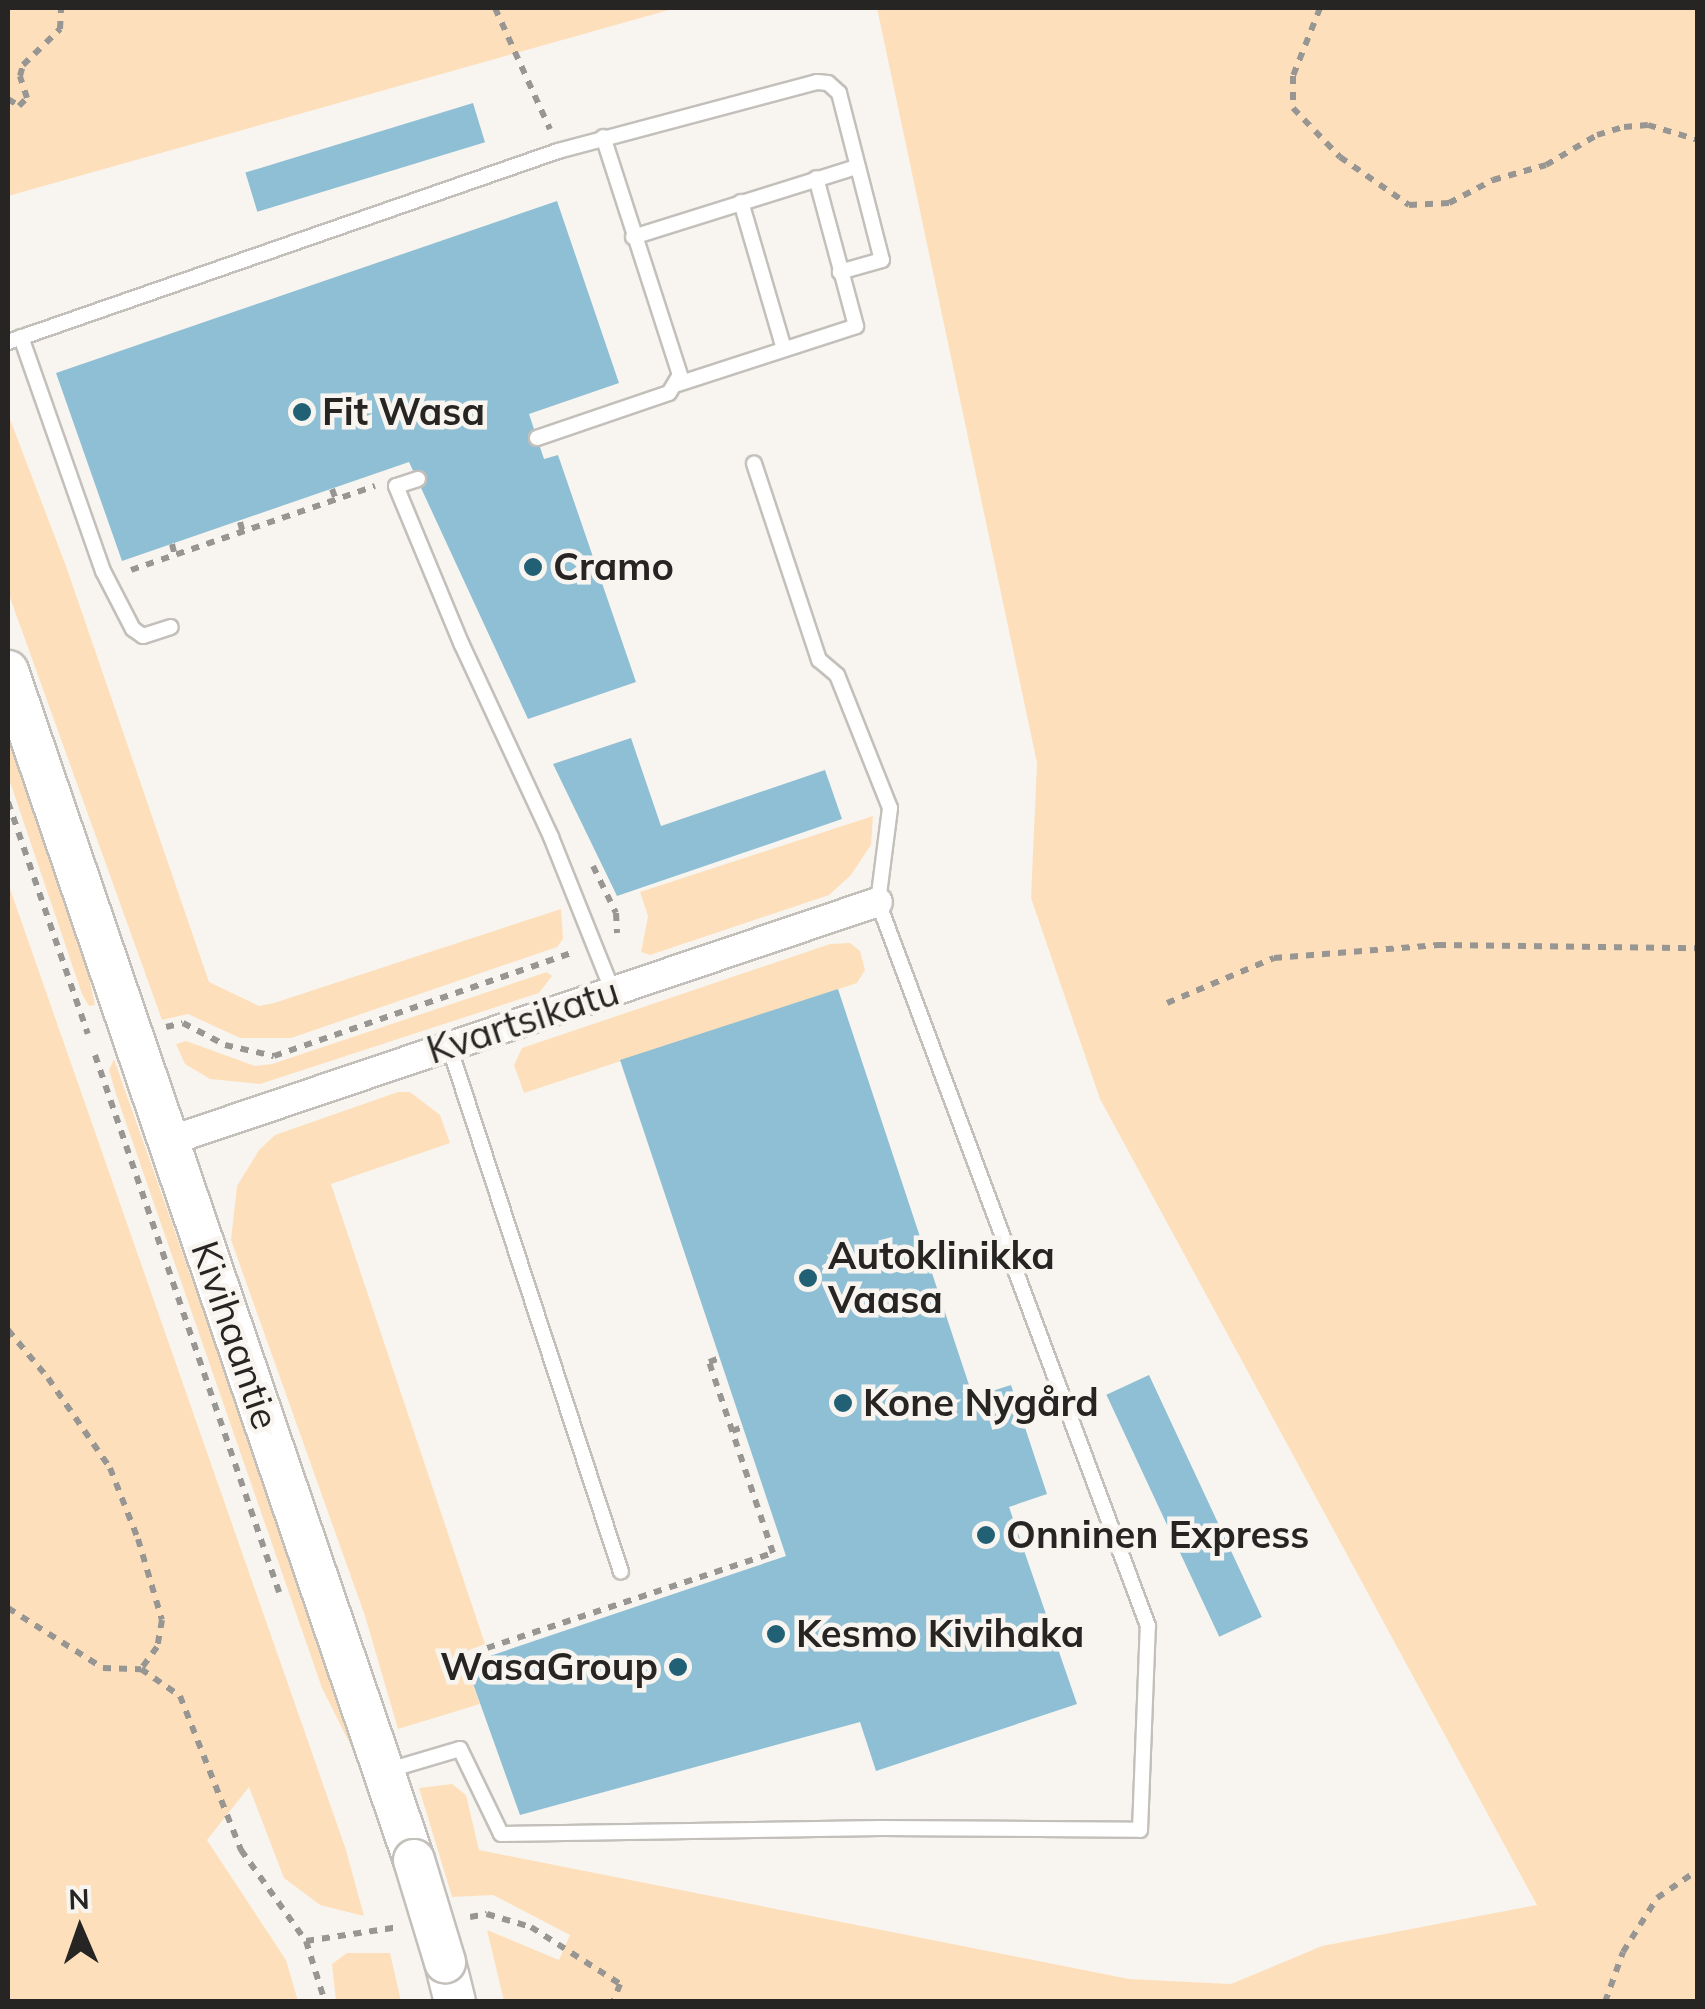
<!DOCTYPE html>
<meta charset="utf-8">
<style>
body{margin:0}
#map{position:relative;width:1705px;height:2009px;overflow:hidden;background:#f8f5f0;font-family:Mulish,sans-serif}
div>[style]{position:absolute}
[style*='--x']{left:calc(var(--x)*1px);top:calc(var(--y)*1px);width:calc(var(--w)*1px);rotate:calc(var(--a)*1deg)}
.green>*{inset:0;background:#fde0bb}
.building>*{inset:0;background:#8fbfd4;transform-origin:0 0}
.path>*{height:6px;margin-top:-3px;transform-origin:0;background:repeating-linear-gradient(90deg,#989693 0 8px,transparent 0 16px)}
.roads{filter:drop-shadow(2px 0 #c3c0bb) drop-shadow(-2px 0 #c3c0bb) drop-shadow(0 2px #c3c0bb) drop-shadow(0 -2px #c3c0bb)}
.lane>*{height:14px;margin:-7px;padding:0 7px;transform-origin:7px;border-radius:7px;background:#fff}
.street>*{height:28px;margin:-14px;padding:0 14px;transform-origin:14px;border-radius:14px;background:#fff}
.secondary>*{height:40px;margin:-20px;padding:0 20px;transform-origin:20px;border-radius:20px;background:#fff}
.bridges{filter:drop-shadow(2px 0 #c3c0bb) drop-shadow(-2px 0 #c3c0bb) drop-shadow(0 2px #c3c0bb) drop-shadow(0 -2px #c3c0bb)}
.secondary-bridge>*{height:40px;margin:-20px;padding:0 20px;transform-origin:20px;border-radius:20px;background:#fff}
.dots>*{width:28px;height:28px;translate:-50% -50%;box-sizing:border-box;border:5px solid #f8f5f0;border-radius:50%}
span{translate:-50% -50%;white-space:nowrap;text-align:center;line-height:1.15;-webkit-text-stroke:9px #f8f5f0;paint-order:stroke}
.poi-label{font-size:38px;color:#272524;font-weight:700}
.left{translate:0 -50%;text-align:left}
.right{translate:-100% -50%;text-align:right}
.street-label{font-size:38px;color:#272524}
.frame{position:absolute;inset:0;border:10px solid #272524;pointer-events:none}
.north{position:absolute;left:30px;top:1879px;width:100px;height:100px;-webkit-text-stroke:8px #f8f5f0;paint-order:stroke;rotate:358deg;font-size:28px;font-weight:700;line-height:40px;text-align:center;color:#272524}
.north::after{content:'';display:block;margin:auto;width:35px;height:45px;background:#272524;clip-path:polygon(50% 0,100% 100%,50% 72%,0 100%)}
</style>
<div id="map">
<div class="green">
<div style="clip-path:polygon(8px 8px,676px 8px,8px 196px)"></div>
<div style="clip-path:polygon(877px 8px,1697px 8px,1697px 2001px,504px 2001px,487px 1930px,559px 1960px,570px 1935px,493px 1895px,452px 1897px,419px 1788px,452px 1784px,466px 1795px,479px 1850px,1129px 1979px,1231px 1984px,1322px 1946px,1537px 1905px,1100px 1099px,1031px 898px,1037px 763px)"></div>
<div style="clip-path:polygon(8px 414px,66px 566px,209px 982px,259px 1006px,274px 1003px,561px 909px,563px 939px,557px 947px,291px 1038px,240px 1038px,188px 1014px,162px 1020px,8px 592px)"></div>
<div style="clip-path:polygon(8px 735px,89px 977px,95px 1005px,89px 1006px,82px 994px,8px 776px)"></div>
<div style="clip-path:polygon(873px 816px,871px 845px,851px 875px,829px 895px,650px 955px,641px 952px,648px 916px,640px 892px)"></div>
<div style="clip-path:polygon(8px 883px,346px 1850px,364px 1916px,320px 1905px,284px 1878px,249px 1787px,207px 1840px,286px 1960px,298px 2001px,8px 2001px)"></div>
<div style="clip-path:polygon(850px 943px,860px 951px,865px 970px,857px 983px,524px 1093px,514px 1065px,522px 1048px,830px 944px)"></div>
<div style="clip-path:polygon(547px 972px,552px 976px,539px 993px,260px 1084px,210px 1079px,185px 1064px,176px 1044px,186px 1041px,255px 1066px,272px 1064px)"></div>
<div style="clip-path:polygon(114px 1059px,335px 1685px,357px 1758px,322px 1688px,116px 1094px,109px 1070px)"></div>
<div style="clip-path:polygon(398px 1092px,410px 1092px,440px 1115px,450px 1143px,331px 1184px,485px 1644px,462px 1653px,480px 1704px,398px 1729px,365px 1616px,231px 1240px,237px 1186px,259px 1150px,275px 1135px)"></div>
<div style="clip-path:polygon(347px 1953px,390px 1953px,401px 2001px,336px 2001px,332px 1964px)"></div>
</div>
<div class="building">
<div style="left:473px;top:103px;width:41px;height:238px;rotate:73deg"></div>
<div style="clip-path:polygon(557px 201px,619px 383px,529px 414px,544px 459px,558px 455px,636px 682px,528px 719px,409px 462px,122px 561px,56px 373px)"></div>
<div style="clip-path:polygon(631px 738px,661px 826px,825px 770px,842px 819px,617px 896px,553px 764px)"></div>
<div style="clip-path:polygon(838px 989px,973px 1397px,1011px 1385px,1047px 1494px,1009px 1507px,1077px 1704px,876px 1771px,860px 1722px,520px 1815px,466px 1664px,786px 1556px,620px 1060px)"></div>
<div style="left:1149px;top:1375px;width:267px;height:47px;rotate:65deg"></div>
</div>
<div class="path">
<div style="--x:495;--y:8;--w:133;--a:65.6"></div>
<div style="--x:1320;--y:8;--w:73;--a:111.7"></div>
<div style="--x:1293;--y:76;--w:32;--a:90"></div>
<div style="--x:1293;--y:108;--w:68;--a:46.2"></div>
<div style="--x:1340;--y:157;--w:84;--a:34.8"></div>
<div style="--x:1409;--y:205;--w:40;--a:-2.9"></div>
<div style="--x:1449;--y:203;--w:50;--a:-27.6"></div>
<div style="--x:1493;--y:180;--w:55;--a:-15.8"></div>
<div style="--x:1546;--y:165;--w:59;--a:-30.5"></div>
<div style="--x:1597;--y:135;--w:28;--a:-17"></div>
<div style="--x:1624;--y:127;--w:24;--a:-5"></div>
<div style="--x:1648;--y:125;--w:52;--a:16.7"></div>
<div style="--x:8;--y:99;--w:13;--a:32"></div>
<div style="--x:19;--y:106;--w:11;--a:-45"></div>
<div style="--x:27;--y:98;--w:23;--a:-108"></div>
<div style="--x:20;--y:76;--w:11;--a:-75"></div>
<div style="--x:23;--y:65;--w:52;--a:-44.2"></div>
<div style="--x:60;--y:29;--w:21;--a:-87"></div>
<div style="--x:332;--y:489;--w:12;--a:70"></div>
<div style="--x:240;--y:522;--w:11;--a:75"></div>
<div style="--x:172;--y:544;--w:12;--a:76"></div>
<div style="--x:131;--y:570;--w:258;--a:-19"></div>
<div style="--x:8;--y:802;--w:245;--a:71"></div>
<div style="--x:593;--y:866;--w:52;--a:63.9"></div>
<div style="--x:616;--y:913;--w:20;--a:87"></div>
<div style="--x:1167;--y:1003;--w:116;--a:-22.8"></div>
<div style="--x:1274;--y:958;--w:165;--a:-4.5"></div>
<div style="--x:1438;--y:945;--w:260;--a:0.7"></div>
<div style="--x:166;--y:1027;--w:17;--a:-13"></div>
<div style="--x:183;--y:1023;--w:47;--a:27.6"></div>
<div style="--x:225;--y:1045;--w:50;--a:12.7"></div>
<div style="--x:274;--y:1056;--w:318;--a:-19.1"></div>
<div style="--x:95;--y:1055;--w:568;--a:71.09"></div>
<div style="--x:8;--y:1330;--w:62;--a:50.2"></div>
<div style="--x:48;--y:1378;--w:109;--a:55.4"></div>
<div style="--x:110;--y:1468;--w:76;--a:68.5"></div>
<div style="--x:138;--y:1539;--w:84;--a:73.5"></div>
<div style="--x:162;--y:1620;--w:27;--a:100"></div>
<div style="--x:157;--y:1647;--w:27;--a:126"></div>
<div style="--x:732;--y:1431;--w:12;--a:-20"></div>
<div style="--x:8;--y:1608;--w:112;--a:32.3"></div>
<div style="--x:103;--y:1668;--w:38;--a:2"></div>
<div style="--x:141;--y:1669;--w:47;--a:34.7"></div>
<div style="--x:180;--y:1696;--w:166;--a:68.4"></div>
<div style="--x:241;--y:1850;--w:112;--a:54.5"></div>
<div style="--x:306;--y:1941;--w:64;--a:72.7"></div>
<div style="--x:487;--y:1648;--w:301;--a:-18.4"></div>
<div style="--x:773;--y:1553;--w:201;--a:-108.5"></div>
<div style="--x:709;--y:1362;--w:12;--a:-20"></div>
<div style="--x:470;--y:1917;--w:17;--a:-10"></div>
<div style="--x:487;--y:1914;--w:46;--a:16.5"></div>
<div style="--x:531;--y:1927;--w:106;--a:32.6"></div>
<div style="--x:620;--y:1984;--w:19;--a:111"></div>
<div style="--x:306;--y:1941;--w:94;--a:-8.6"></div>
<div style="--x:1605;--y:2002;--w:53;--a:-70.2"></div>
<div style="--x:1623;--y:1952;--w:64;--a:-57.8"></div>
<div style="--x:1657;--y:1898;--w:50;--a:-34.3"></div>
</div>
<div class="roads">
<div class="lane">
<div style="--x:741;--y:202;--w:153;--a:73.7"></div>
<div style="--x:633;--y:237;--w:235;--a:-17.4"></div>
<div style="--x:21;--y:337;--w:248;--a:70.7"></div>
<div style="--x:103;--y:571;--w:65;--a:62.7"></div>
<div style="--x:133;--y:629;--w:12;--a:35"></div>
<div style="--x:143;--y:636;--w:29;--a:-18"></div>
<div style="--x:8;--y:342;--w:582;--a:-19.15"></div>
<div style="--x:558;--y:151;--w:268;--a:-14.9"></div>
<div style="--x:817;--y:82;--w:11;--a:5"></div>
<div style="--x:828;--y:83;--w:15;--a:42"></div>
<div style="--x:839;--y:93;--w:172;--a:75.6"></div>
<div style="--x:882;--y:260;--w:44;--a:164.1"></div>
<div style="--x:678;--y:384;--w:187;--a:-18"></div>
<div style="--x:856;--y:326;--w:153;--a:-105.1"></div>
<div style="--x:537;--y:438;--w:139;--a:-18.8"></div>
<div style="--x:669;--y:393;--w:21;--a:-59"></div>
<div style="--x:680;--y:375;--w:250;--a:-107.9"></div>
<div style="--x:418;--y:479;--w:23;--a:162"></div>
<div style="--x:396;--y:486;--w:172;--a:67.5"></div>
<div style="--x:462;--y:645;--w:212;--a:65.1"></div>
<div style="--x:551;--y:837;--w:167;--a:68.2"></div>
<div style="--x:449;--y:1046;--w:553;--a:71.89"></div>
<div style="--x:389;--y:1770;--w:74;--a:-16.5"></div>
<div style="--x:460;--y:1749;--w:94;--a:64.2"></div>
<div style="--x:501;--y:1834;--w:380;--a:-0.9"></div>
<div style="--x:881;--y:1828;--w:259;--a:0.4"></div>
<div style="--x:1140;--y:1830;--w:204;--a:-87.8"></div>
<div style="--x:1148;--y:1626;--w:773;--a:-110.45"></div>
<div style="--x:878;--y:902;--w:95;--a:-82.7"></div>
<div style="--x:890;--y:808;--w:143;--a:-111.7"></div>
<div style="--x:837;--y:675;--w:23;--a:-140"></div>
<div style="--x:819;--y:660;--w:207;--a:-108.3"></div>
</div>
<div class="street">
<div style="--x:169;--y:1141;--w:748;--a:-18.63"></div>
</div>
<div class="secondary">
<div style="--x:8;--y:671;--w:1256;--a:71.15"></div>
<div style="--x:445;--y:1962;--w:41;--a:76"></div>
</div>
</div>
<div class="bridges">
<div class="secondary-bridge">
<div style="--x:414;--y:1860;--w:107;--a:73.1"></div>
</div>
</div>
<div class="dots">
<div style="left:302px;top:412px;background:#226076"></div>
<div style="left:533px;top:567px;background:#226076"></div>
<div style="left:808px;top:1278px;background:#226076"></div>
<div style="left:843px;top:1403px;background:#226076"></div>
<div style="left:986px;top:1535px;background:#226076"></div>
<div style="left:776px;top:1634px;background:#226076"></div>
<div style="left:678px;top:1667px;background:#226076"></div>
</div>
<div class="poi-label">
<span class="left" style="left:322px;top:412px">Fit Wasa</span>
<span class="left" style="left:553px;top:567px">Cramo</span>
<span class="left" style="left:828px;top:1278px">Autoklinikka<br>Vaasa</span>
<span class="left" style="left:863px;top:1403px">Kone Nygård</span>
<span class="left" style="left:1006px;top:1535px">Onninen Express</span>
<span class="left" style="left:796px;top:1634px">Kesmo Kivihaka</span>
<span class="right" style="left:658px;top:1667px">WasaGroup</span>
</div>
<div class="street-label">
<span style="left:523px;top:1021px;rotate:-18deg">Kvartsikatu</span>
<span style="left:235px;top:1335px;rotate:71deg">Kivihaantie</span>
</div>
<div class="frame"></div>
<div class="north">N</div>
</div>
